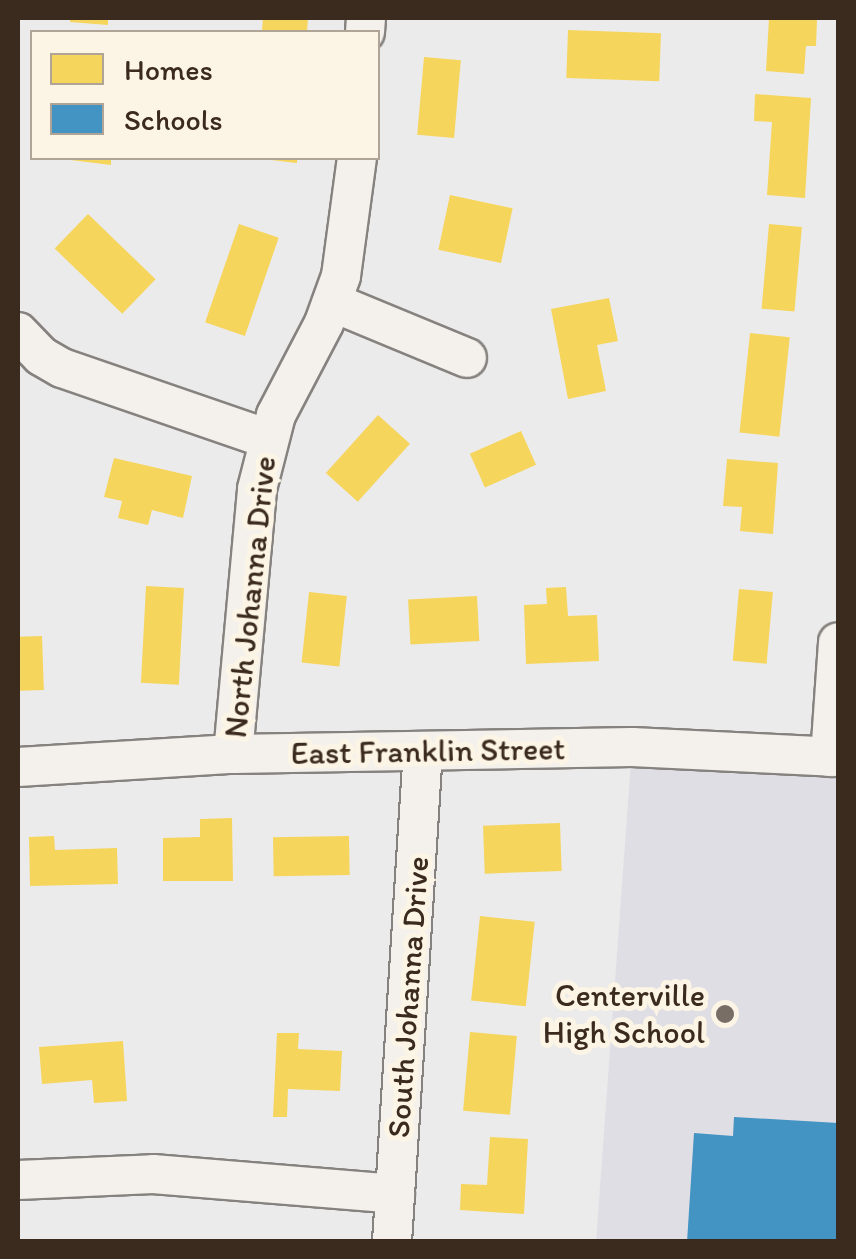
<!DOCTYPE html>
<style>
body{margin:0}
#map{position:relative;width:856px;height:1259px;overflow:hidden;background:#ecebeb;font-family:Itim,sans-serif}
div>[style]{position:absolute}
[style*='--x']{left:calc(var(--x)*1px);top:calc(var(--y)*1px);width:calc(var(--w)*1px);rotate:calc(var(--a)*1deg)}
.built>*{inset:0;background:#dfdee5}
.homes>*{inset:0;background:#f6d55c;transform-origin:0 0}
.schools>*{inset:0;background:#4393c3}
.roads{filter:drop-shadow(2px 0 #86827f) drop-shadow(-2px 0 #86827f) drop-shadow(0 2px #86827f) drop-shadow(0 -2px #86827f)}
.minor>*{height:38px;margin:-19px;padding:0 19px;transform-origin:19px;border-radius:19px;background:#f4f1ec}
.dots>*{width:28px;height:28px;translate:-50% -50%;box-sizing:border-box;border:5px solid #fcf5e5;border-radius:50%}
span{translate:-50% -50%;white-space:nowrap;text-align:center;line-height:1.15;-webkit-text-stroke:10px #fcf5e5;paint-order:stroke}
.street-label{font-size:32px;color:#3b2a1e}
.poi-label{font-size:32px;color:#3b2a1e}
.right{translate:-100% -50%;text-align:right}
.frame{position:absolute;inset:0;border:20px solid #3b2a1e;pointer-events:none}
.legend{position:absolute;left:30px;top:30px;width:350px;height:130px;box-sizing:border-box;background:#fcf5e5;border:2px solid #afa495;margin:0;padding:12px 18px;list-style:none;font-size:30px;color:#3b2a1e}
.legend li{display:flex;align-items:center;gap:20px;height:50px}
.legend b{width:50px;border:2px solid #afa495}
</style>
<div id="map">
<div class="built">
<div style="clip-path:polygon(632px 747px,838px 757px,838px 1241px,596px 1242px)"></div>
</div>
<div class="homes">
<div style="clip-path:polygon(70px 18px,108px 18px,108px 25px,70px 22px)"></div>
<div style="clip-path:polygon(263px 18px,308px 18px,307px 32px,262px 30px)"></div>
<div style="clip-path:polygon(769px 18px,817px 20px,816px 46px,806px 46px,804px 74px,766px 71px)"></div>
<div style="left:568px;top:30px;width:93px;height:48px;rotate:2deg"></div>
<div style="left:424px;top:57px;width:37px;height:78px;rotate:5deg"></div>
<div style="clip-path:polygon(755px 94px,811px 98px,805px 198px,767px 195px,772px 122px,754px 121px)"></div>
<div style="clip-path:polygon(54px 158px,111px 158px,111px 165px)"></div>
<div style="clip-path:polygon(254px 158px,297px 158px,297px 163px)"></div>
<div style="left:450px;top:195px;width:64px;height:56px;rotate:12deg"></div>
<div style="left:88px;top:214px;width:94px;height:48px;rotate:44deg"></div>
<div style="left:239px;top:224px;width:42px;height:104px;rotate:19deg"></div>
<div style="left:769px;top:224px;width:33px;height:85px;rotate:5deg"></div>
<div style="clip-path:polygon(609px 298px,618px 341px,597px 345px,606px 391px,568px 399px,551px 309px)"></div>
<div style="left:750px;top:333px;width:40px;height:100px;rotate:6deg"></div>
<div style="left:378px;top:415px;width:43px;height:78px;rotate:42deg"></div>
<div style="left:521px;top:431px;width:37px;height:56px;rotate:66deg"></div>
<div style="clip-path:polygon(114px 458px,192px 476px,183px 518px,152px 510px,148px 525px,118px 518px,122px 501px,104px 497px)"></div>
<div style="clip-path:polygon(727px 459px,778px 463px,773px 534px,740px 531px,742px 507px,723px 506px)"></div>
<div style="left:146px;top:586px;width:38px;height:97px;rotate:3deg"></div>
<div style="clip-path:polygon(566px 587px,568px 616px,597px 615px,599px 661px,526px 664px,524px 605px,547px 604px,546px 588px)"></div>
<div style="left:739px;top:589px;width:34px;height:72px;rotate:5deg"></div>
<div style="left:309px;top:592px;width:38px;height:71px;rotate:6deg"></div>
<div style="left:477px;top:596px;width:45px;height:69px;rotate:87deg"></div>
<div style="left:42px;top:636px;width:54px;height:24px;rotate:88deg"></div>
<div style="clip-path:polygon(232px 818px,233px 881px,163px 881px,163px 838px,200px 837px,200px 819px)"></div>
<div style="left:560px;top:823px;width:48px;height:77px;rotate:88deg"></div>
<div style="clip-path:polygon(54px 836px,55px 850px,117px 848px,118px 884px,30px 886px,29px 837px)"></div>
<div style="left:349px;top:836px;width:39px;height:76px;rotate:89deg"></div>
<div style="left:480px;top:916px;width:55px;height:85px;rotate:6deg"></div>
<div style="left:470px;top:1032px;width:47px;height:79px;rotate:5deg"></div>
<div style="clip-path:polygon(277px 1033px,299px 1033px,298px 1049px,342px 1051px,340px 1091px,288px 1089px,287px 1117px,273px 1117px)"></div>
<div style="clip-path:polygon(123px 1041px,127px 1101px,94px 1103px,92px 1080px,42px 1084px,39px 1047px)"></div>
<div style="clip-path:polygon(490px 1137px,528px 1139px,524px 1214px,460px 1210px,461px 1184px,487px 1185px)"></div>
</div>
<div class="schools">
<div style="clip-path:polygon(734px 1117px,838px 1123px,838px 1242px,687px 1242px,694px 1133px,733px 1136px)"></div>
</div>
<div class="roads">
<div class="minor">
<div style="--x:365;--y:32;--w:14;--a:-86"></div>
<div style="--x:332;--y:302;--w:146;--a:22.5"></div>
<div style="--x:18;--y:332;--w:33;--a:46"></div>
<div style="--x:41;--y:356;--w:24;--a:30"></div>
<div style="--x:62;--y:368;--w:218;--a:19"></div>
<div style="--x:233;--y:754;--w:266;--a:-84.8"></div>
<div style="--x:257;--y:489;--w:76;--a:-75.6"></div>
<div style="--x:276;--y:415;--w:104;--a:-62.4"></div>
<div style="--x:324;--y:323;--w:50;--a:-70.1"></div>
<div style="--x:341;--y:276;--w:119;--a:-82.3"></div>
<div style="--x:830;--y:757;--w:115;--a:-86"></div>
<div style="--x:18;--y:767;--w:215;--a:-3.5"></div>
<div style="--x:233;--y:754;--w:399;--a:-1"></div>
<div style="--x:632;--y:747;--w:206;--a:2.8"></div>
<div style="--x:18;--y:1180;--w:135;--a:-2.5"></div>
<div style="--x:153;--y:1174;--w:243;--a:4.7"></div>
<div style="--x:392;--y:1242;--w:490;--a:-86.4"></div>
</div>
</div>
<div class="dots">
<div style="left:725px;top:1014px;background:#796e66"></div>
</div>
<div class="street-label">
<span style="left:250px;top:597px;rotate:-84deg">North Johanna Drive</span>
<span style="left:428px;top:751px;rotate:-1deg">East Franklin Street</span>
<span style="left:408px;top:997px;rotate:-86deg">South Johanna Drive</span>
</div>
<div class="poi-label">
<span class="right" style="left:705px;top:1014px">Centerville<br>High School</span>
</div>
<div class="frame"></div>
<ul class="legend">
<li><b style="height:28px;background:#f6d55c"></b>Homes</li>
<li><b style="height:28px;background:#4393c3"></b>Schools</li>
</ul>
</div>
